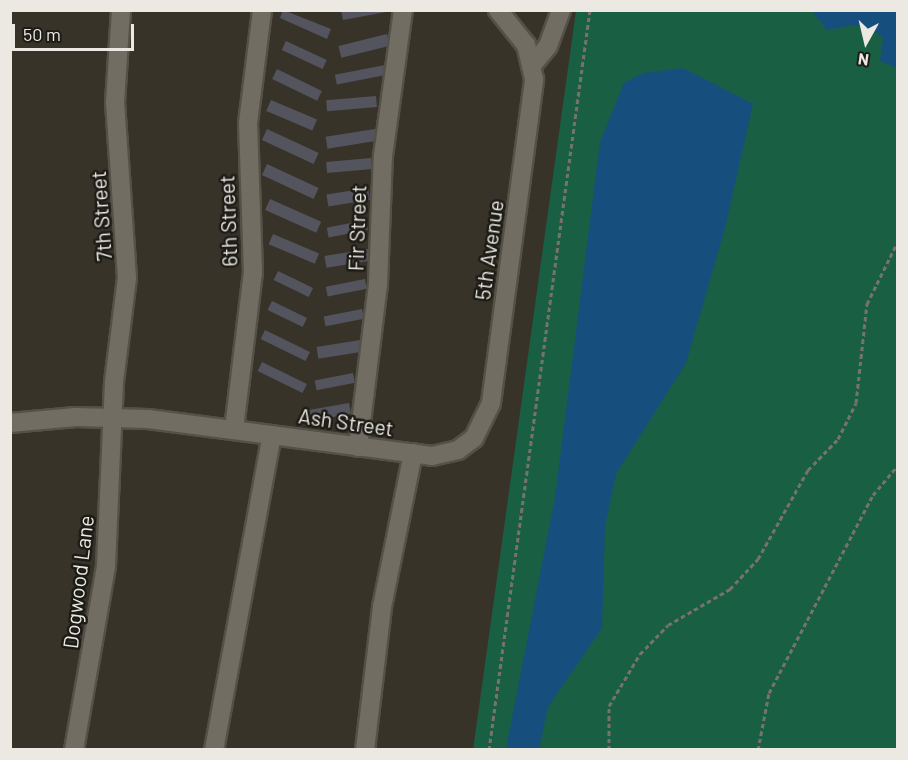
<!DOCTYPE html>
<style>
body{margin:0}
#map{position:relative;width:908px;height:760px;overflow:hidden;background:#383329;font-family:Barlow,sans-serif}
div>[style]{position:absolute}
[style*='--x']{left:calc(var(--x)*1px);top:calc(var(--y)*1px);width:calc(var(--w)*1px);rotate:calc(var(--a)*1deg)}
.green>*{inset:0;background:#195f43}
.water>*{inset:0;background:#164f7d}
.building>*{inset:0;background:#54545f;transform-origin:0 0}
.path>*{height:3px;margin-top:-1.5px;transform-origin:0;background:repeating-linear-gradient(90deg,#77736a 0 4.5px,transparent 0 7.5px)}
.roads{filter:drop-shadow(2px 0 #545147) drop-shadow(-2px 0 #545147) drop-shadow(0 2px #545147) drop-shadow(0 -2px #545147)}
.minor>*{height:18px;margin:-9px;padding:0 9px;transform-origin:9px;border-radius:9px;background:#726d62}
span{translate:-50% -50%;white-space:nowrap;text-align:center;line-height:1.15;-webkit-text-stroke:5px #1d1b16;paint-order:stroke}
.street-label{font-size:21px;color:#ece9e2}
.frame{position:absolute;inset:0;border:12px solid #ece9e2;pointer-events:none}
.north{position:absolute;left:836px;top:12px;width:60px;height:60px;-webkit-text-stroke:4px #1d1b16;paint-order:stroke;rotate:188deg;font-size:16px;font-weight:700;line-height:24px;text-align:center;color:#ece9e2}
.north::after{content:'';display:block;margin:auto;width:21px;height:27px;background:#ece9e2;clip-path:polygon(50% 0,100% 100%,50% 72%,0 100%)}
.scale{position:absolute;left:12px;top:24px;width:122px;height:27px;box-sizing:border-box;border:3px solid #ece9e2;border-top:0;padding-left:8px;font-size:18px;line-height:21px;white-space:nowrap;color:#ece9e2;-webkit-text-stroke:4px #1d1b16;paint-order:stroke}
</style>
<div id="map">
<div class="green">
<div style="clip-path:polygon(576px 11px,897px 11px,897px 749px,473px 750px)"></div>
</div>
<div class="water">
<div style="clip-path:polygon(812px 11px,897px 11px,897px 68px,880px 61px,883px 38px,877px 33px,854px 25px,827px 30px)"></div>
<div style="clip-path:polygon(683px 68px,753px 104px,725px 228px,686px 363px,616px 474px,605px 526px,602px 628px,548px 707px,539px 749px,506px 749px,555px 497px,600px 142px,624px 83px,643px 73px)"></div>
</div>
<div class="building">
<div style="clip-path:polygon(283px 10px,331px 29px,327px 39px,280px 18px)"></div>
<div style="clip-path:polygon(341px 10px,386px 10px,386px 12px,343px 20px)"></div>
<div style="left:387px;top:34px;width:12px;height:50px;rotate:76deg"></div>
<div style="left:286px;top:41px;width:45px;height:10px;rotate:25deg"></div>
<div style="left:385px;top:65px;width:10px;height:51px;rotate:79deg"></div>
<div style="left:277px;top:69px;width:50px;height:11px;rotate:26deg"></div>
<div style="left:376px;top:96px;width:11px;height:50px;rotate:85deg"></div>
<div style="left:271px;top:100px;width:50px;height:12px;rotate:23deg"></div>
<div style="left:267px;top:129px;width:57px;height:12px;rotate:25deg"></div>
<div style="left:375px;top:129px;width:12px;height:50px;rotate:81deg"></div>
<div style="left:371px;top:158px;width:11px;height:45px;rotate:85deg"></div>
<div style="left:267px;top:164px;width:57px;height:12px;rotate:25deg"></div>
<div style="left:368px;top:188px;width:12px;height:42px;rotate:81deg"></div>
<div style="left:270px;top:199px;width:56px;height:12px;rotate:24deg"></div>
<div style="left:366px;top:220px;width:10px;height:40px;rotate:79deg"></div>
<div style="left:273px;top:234px;width:50px;height:11px;rotate:23deg"></div>
<div style="left:368px;top:249px;width:12px;height:44px;rotate:81deg"></div>
<div style="left:278px;top:271px;width:39px;height:10px;rotate:26deg"></div>
<div style="left:365px;top:279px;width:10px;height:40px;rotate:79deg"></div>
<div style="left:272px;top:301px;width:39px;height:10px;rotate:26deg"></div>
<div style="left:362px;top:309px;width:10px;height:39px;rotate:79deg"></div>
<div style="left:265px;top:330px;width:50px;height:10px;rotate:26deg"></div>
<div style="left:360px;top:340px;width:12px;height:44px;rotate:81deg"></div>
<div style="left:262px;top:362px;width:50px;height:10px;rotate:26deg"></div>
<div style="left:353px;top:373px;width:10px;height:39px;rotate:79deg"></div>
<div style="left:349px;top:403px;width:11px;height:42px;rotate:80deg"></div>
</div>
<div class="path">
<div style="--x:489;--y:750;--w:747;--a:-82.23"></div>
<div style="--x:609;--y:750;--w:44;--a:-90"></div>
<div style="--x:609;--y:706;--w:61;--a:-59.2"></div>
<div style="--x:640;--y:654;--w:40;--a:-46"></div>
<div style="--x:668;--y:625;--w:72;--a:-30.1"></div>
<div style="--x:730;--y:589;--w:41;--a:-47"></div>
<div style="--x:758;--y:559;--w:102;--a:-60.7"></div>
<div style="--x:808;--y:470;--w:43;--a:-45.9"></div>
<div style="--x:838;--y:439;--w:40;--a:-63.4"></div>
<div style="--x:856;--y:403;--w:100;--a:-83.7"></div>
<div style="--x:867;--y:304;--w:70;--a:-63.8"></div>
<div style="--x:758;--y:750;--w:58;--a:-79.1"></div>
<div style="--x:769;--y:693;--w:224;--a:-62.3"></div>
<div style="--x:873;--y:495;--w:39;--a:-50"></div>
</div>
<div class="roads">
<div class="minor">
<div style="--x:533;--y:64;--w:23;--a:-50"></div>
<div style="--x:548;--y:46;--w:38;--a:-70"></div>
<div style="--x:10;--y:423;--w:66;--a:-5.2"></div>
<div style="--x:76;--y:417;--w:72;--a:1.6"></div>
<div style="--x:148;--y:419;--w:286;--a:7.4"></div>
<div style="--x:432;--y:456;--w:27;--a:-13"></div>
<div style="--x:458;--y:450;--w:20;--a:-37"></div>
<div style="--x:474;--y:438;--w:39;--a:-64"></div>
<div style="--x:491;--y:403;--w:327;--a:-82.4"></div>
<div style="--x:534;--y:79;--w:35;--a:-103"></div>
<div style="--x:526;--y:45;--w:45;--a:-128.7"></div>
<div style="--x:234;--y:429;--w:157;--a:-83.1"></div>
<div style="--x:253;--y:273;--w:150;--a:-91.9"></div>
<div style="--x:248;--y:123;--w:114;--a:-82.9"></div>
<div style="--x:358;--y:447;--w:164;--a:-83"></div>
<div style="--x:378;--y:284;--w:128;--a:-87.8"></div>
<div style="--x:383;--y:156;--w:147;--a:-82.2"></div>
<div style="--x:74;--y:750;--w:187;--a:-80.1"></div>
<div style="--x:106;--y:566;--w:184;--a:-87.5"></div>
<div style="--x:114;--y:382;--w:105;--a:-82.9"></div>
<div style="--x:127;--y:278;--w:175;--a:-93.9"></div>
<div style="--x:115;--y:103;--w:93;--a:-86.3"></div>
<div style="--x:214;--y:750;--w:320;--a:-79.6"></div>
<div style="--x:365;--y:750;--w:144;--a:-83.2"></div>
<div style="--x:382;--y:607;--w:157;--a:-78.6"></div>
</div>
</div>
<div class="street-label">
<span style="left:101px;top:216px;rotate:-94deg">7th Street</span>
<span style="left:228px;top:221px;rotate:-92deg">6th Street</span>
<span style="left:357px;top:228px;rotate:-88deg">Fir Street</span>
<span style="left:489px;top:250px;rotate:-82deg">5th Avenue</span>
<span style="left:346px;top:422px;rotate:8deg">Ash Street</span>
<span style="left:78px;top:582px;rotate:-83deg">Dogwood Lane</span>
</div>
<div class="frame"></div>
<div class="north">N</div>
<div class="scale">50 m</div>
</div>
